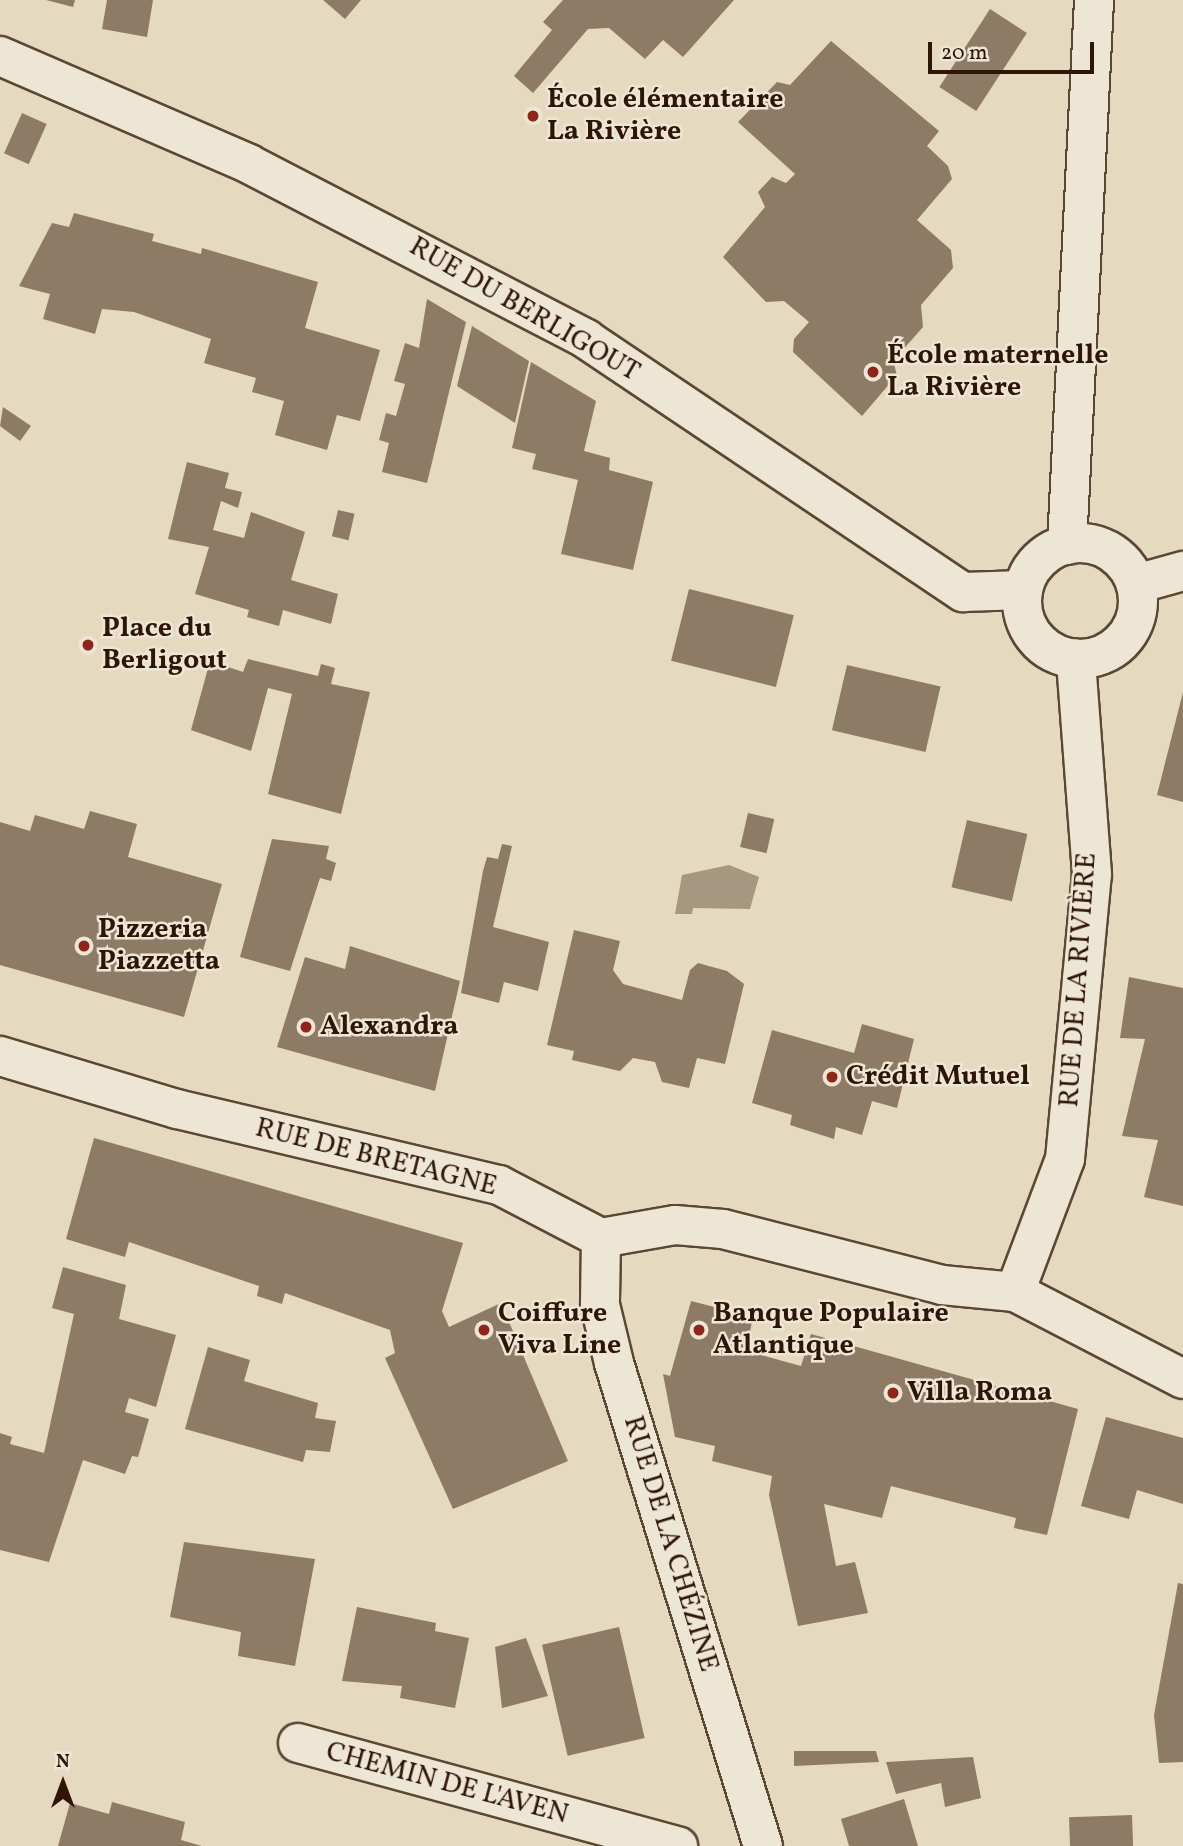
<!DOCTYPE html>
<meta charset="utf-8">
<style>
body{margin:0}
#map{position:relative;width:1183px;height:1846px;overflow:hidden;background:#e5d9bf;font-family:Vollkorn,serif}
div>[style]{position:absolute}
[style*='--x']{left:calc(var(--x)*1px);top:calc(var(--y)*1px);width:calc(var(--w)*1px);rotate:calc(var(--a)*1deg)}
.water>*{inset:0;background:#a79680}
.building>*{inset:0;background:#8d7b66;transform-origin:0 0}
.roads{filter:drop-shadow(2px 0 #5c4634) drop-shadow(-2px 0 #5c4634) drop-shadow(0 2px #5c4634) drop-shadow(0 -2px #5c4634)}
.street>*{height:38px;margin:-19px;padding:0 19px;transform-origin:19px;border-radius:19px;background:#eee6d5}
.street>.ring{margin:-19px;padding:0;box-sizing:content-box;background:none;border:38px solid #eee6d5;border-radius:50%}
.secondary>*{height:38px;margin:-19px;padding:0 19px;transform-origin:19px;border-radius:19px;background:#eee6d5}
.dots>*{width:19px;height:19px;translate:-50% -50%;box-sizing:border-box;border:4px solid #eee6d5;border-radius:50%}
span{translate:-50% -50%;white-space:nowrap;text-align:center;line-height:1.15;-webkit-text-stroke:5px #eee6d5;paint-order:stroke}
.poi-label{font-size:28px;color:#2e1505;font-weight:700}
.left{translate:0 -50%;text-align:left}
.street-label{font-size:28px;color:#2e1505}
.north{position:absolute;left:28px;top:1748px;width:70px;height:70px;-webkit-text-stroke:5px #eee6d5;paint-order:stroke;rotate:0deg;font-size:19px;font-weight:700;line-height:28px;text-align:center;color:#2e1505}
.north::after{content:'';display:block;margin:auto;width:24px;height:32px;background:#2e1505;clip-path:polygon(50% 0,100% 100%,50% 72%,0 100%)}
.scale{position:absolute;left:928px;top:42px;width:166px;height:32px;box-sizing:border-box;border:4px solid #2e1505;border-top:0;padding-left:9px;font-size:21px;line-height:24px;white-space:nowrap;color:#2e1505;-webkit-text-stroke:5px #eee6d5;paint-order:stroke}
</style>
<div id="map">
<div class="water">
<div style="clip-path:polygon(729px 865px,759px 877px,750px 909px,693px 908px,692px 914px,675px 914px,682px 875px)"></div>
</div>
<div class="building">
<div style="clip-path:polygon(46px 0,75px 0,73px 7px)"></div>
<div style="clip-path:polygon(107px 0,153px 0,147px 37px,102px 29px)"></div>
<div style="clip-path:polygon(323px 0,361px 0,345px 19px)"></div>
<div style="clip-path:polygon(563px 0,734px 0,683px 57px,663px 40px,645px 59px,609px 28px,588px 29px,533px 93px,514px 76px,552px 30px,543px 22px)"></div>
<div style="left:990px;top:9px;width:44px;height:93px;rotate:33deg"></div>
<div style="clip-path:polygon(831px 41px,939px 131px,927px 146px,948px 166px,952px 179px,917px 220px,951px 250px,953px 268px,921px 305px,923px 327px,893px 361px,897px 375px,862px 416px,793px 352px,794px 339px,809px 322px,784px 301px,766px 302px,723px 257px,765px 207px,758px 192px,772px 177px,786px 183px,795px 174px,738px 122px,777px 82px,790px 85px)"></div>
<div style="left:22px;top:113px;width:27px;height:44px;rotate:24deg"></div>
<div style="clip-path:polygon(74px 213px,154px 234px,152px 241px,201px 254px,202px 248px,318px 282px,305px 328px,380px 350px,360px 421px,337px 415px,327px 450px,275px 435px,284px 401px,252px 392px,256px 378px,204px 363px,211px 339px,134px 312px,102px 309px,95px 334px,43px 319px,50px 294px,19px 286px,52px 223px,69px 227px)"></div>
<div style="clip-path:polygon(427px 299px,466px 322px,427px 483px,382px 472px,389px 443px,379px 440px,386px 413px,396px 416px,405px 384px,394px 381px,405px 343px,419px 348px)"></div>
<div style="clip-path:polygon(472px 326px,529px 361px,515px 423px,457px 386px)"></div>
<div style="clip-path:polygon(531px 362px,596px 401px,584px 451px,610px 458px,609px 470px,653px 482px,633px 570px,561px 554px,578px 480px,532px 469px,536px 454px,512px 448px)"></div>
<div style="clip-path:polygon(3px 407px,31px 426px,20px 441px,0 426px)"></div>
<div style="clip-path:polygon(187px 462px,229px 473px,225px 488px,242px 492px,238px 508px,221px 501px,213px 530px,244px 538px,251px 512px,305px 532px,291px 580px,338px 594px,331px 624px,283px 610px,279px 626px,247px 617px,249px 610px,195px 594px,209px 547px,168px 539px)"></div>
<div style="left:338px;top:510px;width:17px;height:27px;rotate:13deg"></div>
<div style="left:689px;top:589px;width:108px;height:74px;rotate:14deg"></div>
<div style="clip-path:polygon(248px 659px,318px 676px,321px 664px,335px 668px,331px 684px,370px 692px,341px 814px,268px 794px,292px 694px,268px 688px,251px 751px,191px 730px,210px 661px,243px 672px)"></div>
<div style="left:847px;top:665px;width:96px;height:67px;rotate:13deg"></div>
<div style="clip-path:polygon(1183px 692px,1183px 802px,1157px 795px)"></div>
<div style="clip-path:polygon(90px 811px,137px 824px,128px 857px,222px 884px,184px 1017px,0 965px,0 822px,30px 831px,35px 815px,84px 829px)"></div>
<div style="left:748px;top:813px;width:27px;height:35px;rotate:13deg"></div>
<div style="left:967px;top:820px;width:62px;height:69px;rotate:13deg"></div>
<div style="clip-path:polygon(272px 839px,329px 846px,326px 859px,336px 863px,331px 881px,320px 878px,290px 971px,240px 957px)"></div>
<div style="clip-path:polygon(502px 844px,512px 846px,493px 927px,549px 942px,538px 991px,504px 982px,499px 1003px,461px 993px,483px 871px,487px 857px,498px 859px)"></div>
<div style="clip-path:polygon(574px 930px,620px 941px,613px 970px,623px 984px,682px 1000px,690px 970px,698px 963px,727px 971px,744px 984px,725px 1064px,697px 1058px,689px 1088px,662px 1082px,655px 1062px,633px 1058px,620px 1071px,572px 1060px,574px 1051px,547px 1045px)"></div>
<div style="clip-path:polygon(350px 946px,460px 981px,435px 1091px,277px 1047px,305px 957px,345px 969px)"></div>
<div style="clip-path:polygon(1129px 977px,1183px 988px,1183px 1206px,1144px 1197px,1158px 1140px,1122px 1136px,1145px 1039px,1120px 1038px)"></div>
<div style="clip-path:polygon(862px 1024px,914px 1039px,897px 1108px,872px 1101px,862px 1135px,836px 1127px,834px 1139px,790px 1125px,792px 1115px,752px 1103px,772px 1030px,854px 1053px)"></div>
<div style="clip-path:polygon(94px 1138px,463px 1243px,442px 1311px,449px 1327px,501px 1303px,568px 1461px,453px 1509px,385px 1358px,395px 1353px,390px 1330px,285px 1293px,282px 1304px,257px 1296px,259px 1286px,129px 1242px,125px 1257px,66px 1239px)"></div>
<div style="clip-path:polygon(63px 1267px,126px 1285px,119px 1319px,176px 1335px,156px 1407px,129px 1398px,125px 1412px,149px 1419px,138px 1457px,132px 1456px,125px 1474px,83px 1460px,49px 1562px,0 1550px,0 1433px,12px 1437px,10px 1444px,44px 1453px,74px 1314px,52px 1308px)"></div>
<div style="clip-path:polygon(691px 1301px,753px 1317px,746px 1351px,801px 1366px,811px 1334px,1078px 1409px,1047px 1535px,1014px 1528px,1016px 1518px,891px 1486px,882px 1518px,824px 1504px,836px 1566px,855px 1562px,868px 1613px,798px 1626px,769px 1495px,772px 1476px,712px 1461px,715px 1446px,675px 1437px,663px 1374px,670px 1376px)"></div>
<div style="clip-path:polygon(208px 1347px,250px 1360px,244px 1381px,318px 1403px,315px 1418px,336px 1421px,330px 1452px,306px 1450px,303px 1462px,185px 1429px)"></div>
<div style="clip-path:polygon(1106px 1417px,1183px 1438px,1183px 1504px,1137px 1490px,1129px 1519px,1081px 1506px)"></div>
<div style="clip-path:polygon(184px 1542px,315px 1559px,295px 1666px,238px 1656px,241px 1632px,170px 1617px)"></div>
<div style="clip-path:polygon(1178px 1583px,1183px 1584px,1183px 1762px,1159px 1763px,1154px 1715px)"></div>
<div style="clip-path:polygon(357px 1607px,436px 1623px,435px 1631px,469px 1638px,455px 1708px,400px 1698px,402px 1686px,342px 1681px)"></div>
<div style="left:619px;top:1627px;width:114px;height:79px;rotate:77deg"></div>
<div style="clip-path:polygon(526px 1638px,548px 1696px,502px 1708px,495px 1647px)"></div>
<div style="clip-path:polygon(794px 1751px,876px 1751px,879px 1762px,794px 1766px)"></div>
<div style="clip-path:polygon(973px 1757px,981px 1798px,945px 1807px,941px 1783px,896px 1794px,886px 1762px)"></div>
<div style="clip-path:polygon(904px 1799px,918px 1846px,849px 1846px,841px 1819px)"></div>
<div style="clip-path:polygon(112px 1802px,185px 1822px,181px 1840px,202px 1846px,58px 1846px,70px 1803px,109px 1814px)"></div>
<div style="left:1132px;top:1815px;width:31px;height:63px;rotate:88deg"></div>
</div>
<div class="roads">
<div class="street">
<div style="--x:0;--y:56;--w:271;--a:23.4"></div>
<div style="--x:249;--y:164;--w:380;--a:27.4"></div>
<div style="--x:586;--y:339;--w:454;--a:33.9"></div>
<div style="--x:963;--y:592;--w:60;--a:-1.9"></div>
<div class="ring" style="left:1022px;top:543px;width:78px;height:78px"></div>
<div style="--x:1067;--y:545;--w:546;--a:-87.16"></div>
<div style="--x:1136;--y:584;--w:49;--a:-15.5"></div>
<div style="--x:1015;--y:1292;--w:142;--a:-69.4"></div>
<div style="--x:1065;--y:1159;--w:181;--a:-84.6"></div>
<div style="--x:1082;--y:979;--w:105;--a:-84.6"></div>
<div style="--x:1092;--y:874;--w:216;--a:-94.3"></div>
<div style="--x:298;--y:1743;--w:394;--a:15.2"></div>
</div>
<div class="secondary">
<div style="--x:0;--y:1056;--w:185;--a:16.7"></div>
<div style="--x:177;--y:1109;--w:331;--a:13.3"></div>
<div style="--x:499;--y:1185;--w:115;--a:27.5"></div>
<div style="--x:601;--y:1238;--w:75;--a:-10"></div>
<div style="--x:675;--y:1225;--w:48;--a:4.8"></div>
<div style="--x:723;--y:1229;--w:226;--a:14.3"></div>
<div style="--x:942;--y:1285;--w:73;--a:5.5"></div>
<div style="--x:1015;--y:1292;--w:189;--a:27.4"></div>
<div style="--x:601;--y:1238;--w:67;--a:90.9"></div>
<div style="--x:600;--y:1305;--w:60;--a:76.4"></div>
<div style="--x:614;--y:1363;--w:505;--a:72.86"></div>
</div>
</div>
<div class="dots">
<div style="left:533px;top:116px;background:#8f2418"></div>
<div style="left:873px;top:372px;background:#8f2418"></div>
<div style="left:88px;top:645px;background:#8f2418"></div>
<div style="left:84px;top:946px;background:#8f2418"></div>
<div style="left:306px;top:1027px;background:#8f2418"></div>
<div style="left:832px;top:1077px;background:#8f2418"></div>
<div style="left:484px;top:1330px;background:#8f2418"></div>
<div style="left:699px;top:1330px;background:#8f2418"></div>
<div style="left:893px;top:1393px;background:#8f2418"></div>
</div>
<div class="poi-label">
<span class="left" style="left:547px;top:116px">École élémentaire<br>La Rivière</span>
<span class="left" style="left:887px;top:372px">École maternelle<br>La Rivière</span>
<span class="left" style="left:102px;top:645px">Place du<br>Berligout</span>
<span class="left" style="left:98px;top:946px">Pizzeria<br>Piazzetta</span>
<span class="left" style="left:320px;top:1027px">Alexandra</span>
<span class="left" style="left:846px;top:1077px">Crédit Mutuel</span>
<span class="left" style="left:498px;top:1330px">Coiffure<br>Viva Line</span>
<span class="left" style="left:713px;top:1330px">Banque Populaire<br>Atlantique</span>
<span class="left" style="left:907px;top:1393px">Villa Roma</span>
</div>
<div class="street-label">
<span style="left:524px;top:310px;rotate:30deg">RUE DU BERLIGOUT</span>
<span style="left:1079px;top:980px;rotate:-86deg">RUE DE LA RIVIÈRE</span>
<span style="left:376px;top:1158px;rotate:14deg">RUE DE BRETAGNE</span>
<span style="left:670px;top:1544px;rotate:73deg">RUE DE LA CHÉZINE</span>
<span style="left:447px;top:1784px;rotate:15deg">CHEMIN DE L'AVEN</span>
</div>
<div class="north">N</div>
<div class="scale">20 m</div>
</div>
